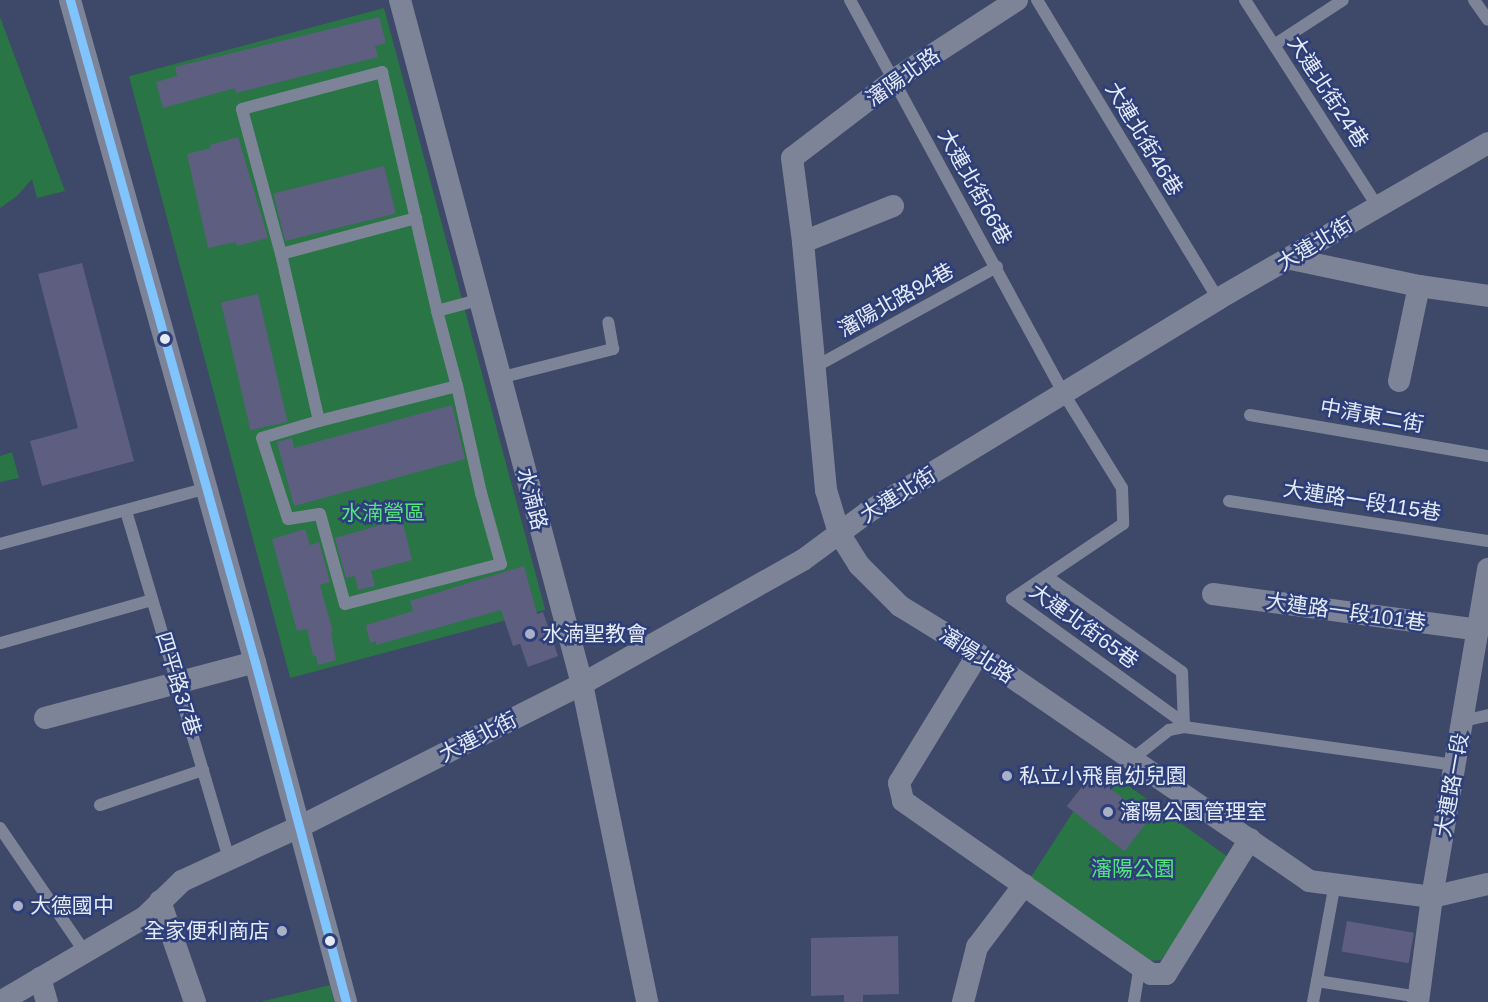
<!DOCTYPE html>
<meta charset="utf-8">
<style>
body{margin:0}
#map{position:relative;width:1488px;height:1002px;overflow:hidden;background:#3e4868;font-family:Arial,"Noto Sans TC",sans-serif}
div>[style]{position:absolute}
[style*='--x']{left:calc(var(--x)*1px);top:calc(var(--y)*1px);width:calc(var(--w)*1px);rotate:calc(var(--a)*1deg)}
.green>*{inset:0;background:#297545;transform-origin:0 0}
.building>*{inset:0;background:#5e5e81;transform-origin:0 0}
.service>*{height:12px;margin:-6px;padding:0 6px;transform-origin:6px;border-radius:6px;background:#7e8497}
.minor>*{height:22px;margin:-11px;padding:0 11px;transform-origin:11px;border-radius:11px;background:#7e8497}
.bus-1>*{height:9px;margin:-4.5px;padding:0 4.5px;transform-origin:4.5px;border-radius:4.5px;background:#80c4ff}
.dots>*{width:16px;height:16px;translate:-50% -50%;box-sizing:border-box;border:3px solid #2d3e7a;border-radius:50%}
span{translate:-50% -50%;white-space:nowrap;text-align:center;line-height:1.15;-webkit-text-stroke:5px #2d3e7a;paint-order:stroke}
.street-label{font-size:21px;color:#e4eaf8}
.park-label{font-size:21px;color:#54e47d}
.poi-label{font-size:21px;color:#e4eaf8}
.left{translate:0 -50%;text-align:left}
.right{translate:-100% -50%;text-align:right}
</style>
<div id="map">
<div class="green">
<div style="left:384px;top:8px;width:623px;height:264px;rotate:75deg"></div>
<div style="clip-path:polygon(0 17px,65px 191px,37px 198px,32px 179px,17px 196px,0 208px)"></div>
<div style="clip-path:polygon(12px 452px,19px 478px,0 482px,0 456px)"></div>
<div style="clip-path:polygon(1102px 767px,1228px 857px,1230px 866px,1161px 960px,1147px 961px,1031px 877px)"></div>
<div style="clip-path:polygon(330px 985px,334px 1002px,260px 1002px)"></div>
</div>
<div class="building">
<div style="clip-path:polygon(379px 17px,386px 43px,375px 46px,378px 57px,236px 93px,235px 88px,163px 108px,156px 82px,177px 76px,175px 67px)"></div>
<div style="clip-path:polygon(238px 137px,268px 238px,237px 246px,236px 242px,208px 248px,187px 154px,211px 148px,210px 145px)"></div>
<div style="left:384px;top:166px;width:49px;height:114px;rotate:76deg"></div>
<div style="clip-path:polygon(82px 263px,134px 461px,42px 486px,30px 441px,78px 428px,38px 274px)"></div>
<div style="left:258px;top:294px;width:131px;height:38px;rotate:77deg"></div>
<div style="clip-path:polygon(452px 405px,465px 459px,294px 506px,277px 442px,292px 438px,294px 448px)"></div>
<div style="clip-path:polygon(402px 519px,412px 560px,371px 571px,375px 586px,358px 590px,355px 576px,346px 578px,335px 538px)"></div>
<div style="clip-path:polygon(305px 529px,310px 545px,319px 542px,330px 582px,320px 585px,333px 632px,331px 633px,336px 660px,318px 665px,316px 656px,313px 656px,307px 629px,297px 631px,272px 539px)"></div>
<div style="clip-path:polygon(524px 566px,537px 614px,543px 612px,558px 656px,528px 667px,520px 644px,513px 646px,501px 610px,376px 645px,376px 641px,370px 643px,366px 625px,413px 611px,410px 601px)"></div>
<div style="left:1092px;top:774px;width:73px;height:41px;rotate:38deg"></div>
<div style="left:1347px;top:921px;width:68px;height:31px;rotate:10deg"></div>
<div style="clip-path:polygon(898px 936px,899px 994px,863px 995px,863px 1002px,844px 1002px,844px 995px,811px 996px,811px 938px)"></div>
</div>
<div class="service">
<div style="--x:850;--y:0;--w:448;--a:61.5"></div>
<div style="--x:1064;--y:394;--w:110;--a:58.3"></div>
<div style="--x:1122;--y:488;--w:36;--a:88"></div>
<div style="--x:1123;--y:524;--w:134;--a:146"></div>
<div style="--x:1012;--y:599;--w:212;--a:35.8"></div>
<div style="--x:1037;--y:0;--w:350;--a:58.8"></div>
<div style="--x:1245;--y:0;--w:245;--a:57.3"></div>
<div style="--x:1474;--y:0;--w:24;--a:55"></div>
<div style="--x:1274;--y:45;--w:82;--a:-33.1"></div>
<div style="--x:281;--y:254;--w:140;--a:-14.9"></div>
<div style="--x:437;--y:311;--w:78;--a:75.1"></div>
<div style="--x:457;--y:386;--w:142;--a:165.8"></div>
<div style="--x:319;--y:421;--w:171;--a:-102.8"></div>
<div style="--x:281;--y:254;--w:150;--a:-105.1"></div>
<div style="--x:242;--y:109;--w:145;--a:-14.8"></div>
<div style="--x:382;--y:72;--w:245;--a:77"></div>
<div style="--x:437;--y:311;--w:42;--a:-15"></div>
<div style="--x:813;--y:368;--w:210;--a:-28.8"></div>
<div style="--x:499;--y:378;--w:118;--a:-14.3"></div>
<div style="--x:613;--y:349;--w:27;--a:-100"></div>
<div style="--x:1250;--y:415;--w:242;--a:9.8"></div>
<div style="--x:319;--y:421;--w:59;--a:163.4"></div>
<div style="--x:262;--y:438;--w:85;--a:72.2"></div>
<div style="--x:288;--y:519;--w:32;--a:-9"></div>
<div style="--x:320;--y:514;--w:93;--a:74.5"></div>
<div style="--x:345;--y:604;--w:161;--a:-14.4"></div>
<div style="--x:501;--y:564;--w:74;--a:-105.7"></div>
<div style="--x:481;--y:493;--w:110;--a:-102.6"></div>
<div style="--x:1229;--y:501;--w:262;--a:8.8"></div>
<div style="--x:126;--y:511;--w:362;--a:73.5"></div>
<div style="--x:0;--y:544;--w:214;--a:-15.1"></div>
<div style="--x:1046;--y:576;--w:166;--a:35.2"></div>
<div style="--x:1182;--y:672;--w:55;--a:87.9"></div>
<div style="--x:1;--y:643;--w:157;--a:-15.9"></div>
<div style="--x:1463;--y:721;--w:26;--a:-13"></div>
<div style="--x:1131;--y:760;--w:48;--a:-38.3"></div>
<div style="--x:1169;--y:730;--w:15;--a:-11"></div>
<div style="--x:1184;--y:727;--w:275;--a:8"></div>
<div style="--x:100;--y:805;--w:109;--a:-18.8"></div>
<div style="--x:0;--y:828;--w:150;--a:55.6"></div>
<div style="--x:1317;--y:981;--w:103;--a:8.9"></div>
<div style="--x:1134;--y:1002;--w:36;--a:-81"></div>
<div style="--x:1313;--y:1002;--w:121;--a:-79.5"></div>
</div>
<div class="minor">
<div style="--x:70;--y:0;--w:687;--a:74.39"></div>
<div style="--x:255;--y:662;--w:352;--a:75"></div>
<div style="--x:400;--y:0;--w:708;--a:75.1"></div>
<div style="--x:582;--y:684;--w:325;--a:78.4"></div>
<div style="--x:1017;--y:0;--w:147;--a:147"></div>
<div style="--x:894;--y:80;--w:128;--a:142.6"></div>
<div style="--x:792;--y:158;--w:85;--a:82.5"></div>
<div style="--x:803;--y:242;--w:249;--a:84.7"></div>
<div style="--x:826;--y:490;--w:45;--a:73.2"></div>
<div style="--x:839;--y:533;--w:38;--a:58"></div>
<div style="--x:859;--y:565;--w:58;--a:45"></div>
<div style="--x:900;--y:606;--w:92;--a:31.6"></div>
<div style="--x:978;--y:654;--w:401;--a:34.4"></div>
<div style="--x:1309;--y:881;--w:124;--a:7.4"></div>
<div style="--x:1432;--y:897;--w:57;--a:-13.1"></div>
<div style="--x:803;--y:242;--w:97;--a:-21.8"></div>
<div style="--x:1291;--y:259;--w:131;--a:11.9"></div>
<div style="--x:1419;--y:286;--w:70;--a:8.2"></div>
<div style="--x:1399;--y:381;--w:97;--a:-78.1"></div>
<div style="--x:1213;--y:594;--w:268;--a:7.7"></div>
<div style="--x:978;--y:654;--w:151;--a:121.5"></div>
<div style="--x:899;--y:783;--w:18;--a:77"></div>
<div style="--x:903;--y:801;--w:302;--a:34.9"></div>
<div style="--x:1151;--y:974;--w:15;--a:0"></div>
<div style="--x:1166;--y:974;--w:159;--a:-58.1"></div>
<div style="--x:45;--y:718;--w:217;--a:-14.9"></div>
<div style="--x:160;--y:901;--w:107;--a:70.9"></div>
<div style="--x:40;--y:978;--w:25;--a:74"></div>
<div style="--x:0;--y:1002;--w:168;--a:-30.4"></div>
<div style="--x:145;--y:917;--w:52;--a:-44.2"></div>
<div style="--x:182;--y:881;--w:129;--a:-24.8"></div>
<div style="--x:299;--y:827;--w:317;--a:-26.8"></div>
<div style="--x:582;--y:684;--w:253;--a:-29.3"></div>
<div style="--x:803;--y:560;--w:81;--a:-36.4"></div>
<div style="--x:868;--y:512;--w:410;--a:-31.3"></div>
<div style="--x:1218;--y:299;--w:312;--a:-30"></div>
<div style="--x:963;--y:1002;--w:57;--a:-75.7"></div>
<div style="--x:977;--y:947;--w:78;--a:-52.8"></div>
<div style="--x:1418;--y:1002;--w:106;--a:-82.4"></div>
<div style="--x:1432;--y:897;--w:333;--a:-80.3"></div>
</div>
<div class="bus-1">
<div style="--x:70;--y:0;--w:687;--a:74.39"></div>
<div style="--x:255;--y:662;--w:352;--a:75"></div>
</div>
<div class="dots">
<div style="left:165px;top:339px;background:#e4eaf8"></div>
<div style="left:530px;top:634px;background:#aab1c6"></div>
<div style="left:1007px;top:776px;background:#aab1c6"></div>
<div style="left:1108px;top:812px;background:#aab1c6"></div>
<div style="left:18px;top:906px;background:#aab1c6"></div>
<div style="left:282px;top:931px;background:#aab1c6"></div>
<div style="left:330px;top:941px;background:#e4eaf8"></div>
</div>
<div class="street-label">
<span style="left:903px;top:77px;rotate:-35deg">瀋陽北路</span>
<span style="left:1328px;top:92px;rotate:57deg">大連北街24巷</span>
<span style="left:1144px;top:139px;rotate:59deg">大連北街46巷</span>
<span style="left:975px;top:187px;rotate:61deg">大連北街66巷</span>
<span style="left:1315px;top:244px;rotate:-31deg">大連北街</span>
<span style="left:896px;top:300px;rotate:-29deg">瀋陽北路94巷</span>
<span style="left:1372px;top:416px;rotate:10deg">中清東二街</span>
<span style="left:898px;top:495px;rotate:-32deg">大連北街</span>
<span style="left:532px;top:499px;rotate:75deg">水湳路</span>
<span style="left:1362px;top:501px;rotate:9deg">大連路一段115巷</span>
<span style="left:1346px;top:612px;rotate:8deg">大連路一段101巷</span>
<span style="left:1084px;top:626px;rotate:36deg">大連北街65巷</span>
<span style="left:977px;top:655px;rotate:33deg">瀋陽北路</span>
<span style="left:178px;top:684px;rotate:73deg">四平路37巷</span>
<span style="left:478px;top:737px;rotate:-27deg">大連北街</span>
<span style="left:1452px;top:785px;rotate:-80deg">大連路一段</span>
</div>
<div class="park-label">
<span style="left:383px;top:513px">水湳營區</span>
<span style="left:1133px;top:869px">瀋陽公園</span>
</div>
<div class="poi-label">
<span class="left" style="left:542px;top:634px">水湳聖教會</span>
<span class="left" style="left:1019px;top:776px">私立小飛鼠幼兒園</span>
<span class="left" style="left:1120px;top:812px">瀋陽公園管理室</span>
<span class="left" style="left:30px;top:906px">大德國中</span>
<span class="right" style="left:270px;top:931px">全家便利商店</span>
</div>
</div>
